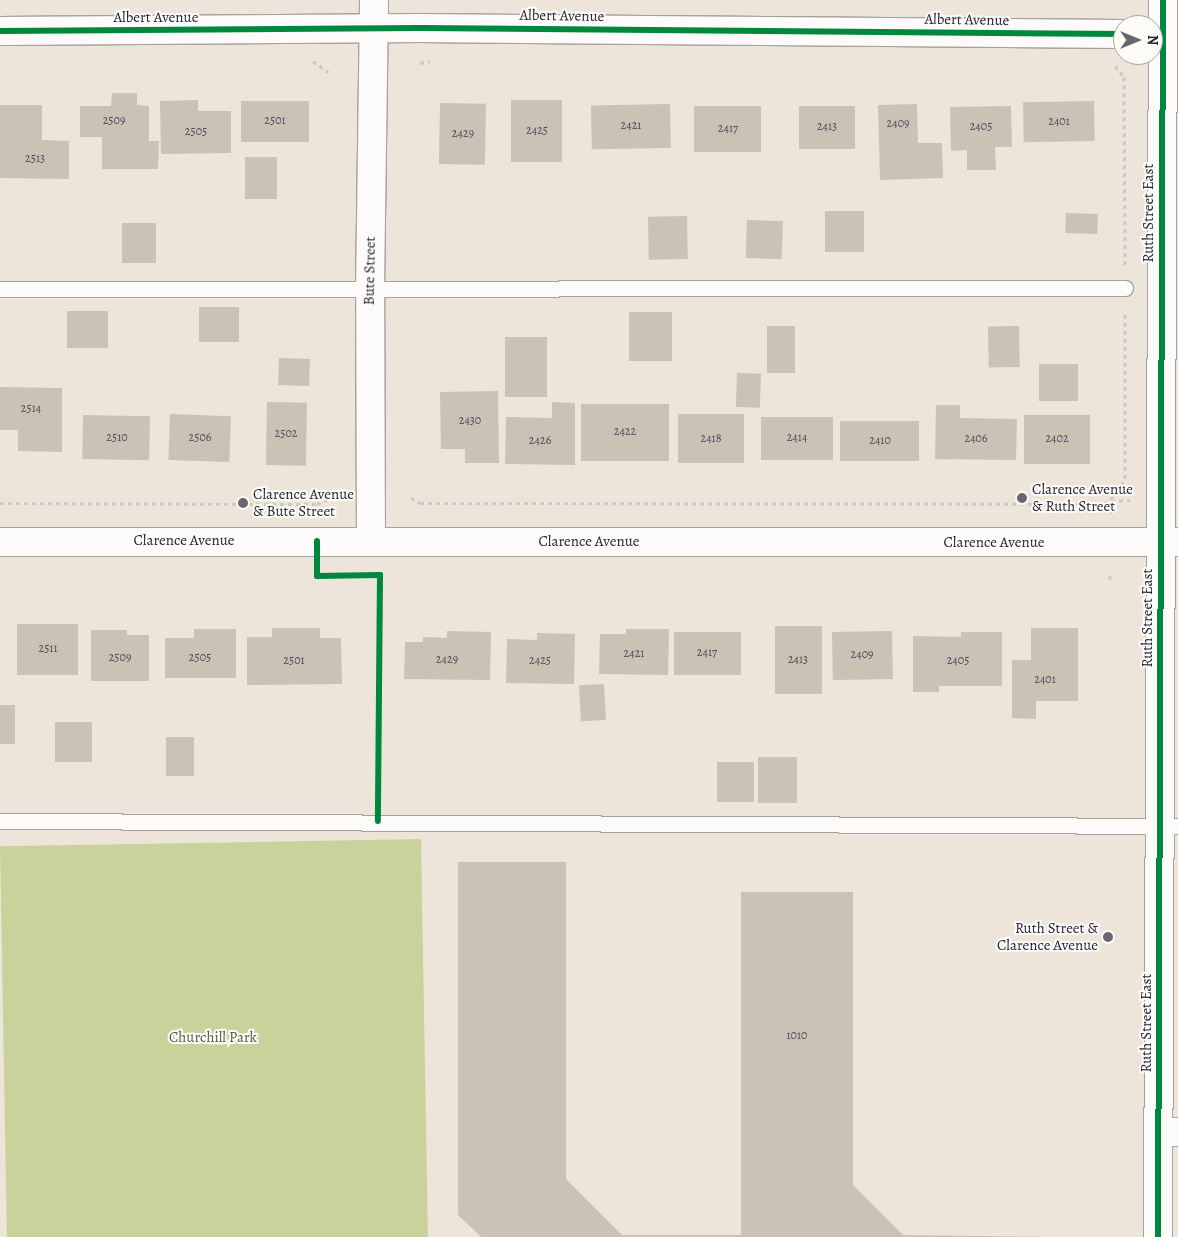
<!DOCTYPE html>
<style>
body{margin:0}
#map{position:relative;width:1178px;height:1237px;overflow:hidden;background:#ede5d9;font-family:Alegreya,serif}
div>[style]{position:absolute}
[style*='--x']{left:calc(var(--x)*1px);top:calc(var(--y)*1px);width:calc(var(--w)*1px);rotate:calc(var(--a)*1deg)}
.green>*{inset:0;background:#c9d29b;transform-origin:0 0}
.building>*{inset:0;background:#cbc1b5;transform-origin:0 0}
.path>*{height:3px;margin-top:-1.5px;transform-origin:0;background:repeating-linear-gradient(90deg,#cac8c8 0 4px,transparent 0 8px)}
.roads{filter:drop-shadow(1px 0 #a6a19e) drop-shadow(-1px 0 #a6a19e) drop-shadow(0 1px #a6a19e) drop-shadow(0 -1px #a6a19e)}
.lane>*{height:15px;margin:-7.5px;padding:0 7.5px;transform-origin:7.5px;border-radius:7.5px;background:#fcfbf9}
.street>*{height:28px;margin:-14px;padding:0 14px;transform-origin:14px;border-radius:14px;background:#fcfbf9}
.secondary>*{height:28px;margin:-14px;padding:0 14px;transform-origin:14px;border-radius:14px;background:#fcfbf9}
.cycleway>*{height:6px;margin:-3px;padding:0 3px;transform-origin:3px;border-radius:3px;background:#00873e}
.dots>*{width:14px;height:14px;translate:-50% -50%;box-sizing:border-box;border:2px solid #fdfcf7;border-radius:50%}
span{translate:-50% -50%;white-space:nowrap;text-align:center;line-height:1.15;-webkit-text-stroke:4px #fdfcf7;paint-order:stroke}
.number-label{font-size:12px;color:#4c4a5a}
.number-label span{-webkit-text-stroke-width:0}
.street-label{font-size:15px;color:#22223b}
.poi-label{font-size:15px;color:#22223b}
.left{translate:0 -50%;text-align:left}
.right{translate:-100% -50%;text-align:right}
.park-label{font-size:15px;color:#525a4b}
.north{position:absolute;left:1113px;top:15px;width:50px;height:50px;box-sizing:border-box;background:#fdfcf7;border:1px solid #a5a5ac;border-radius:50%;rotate:90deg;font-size:14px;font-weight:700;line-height:20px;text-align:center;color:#22223b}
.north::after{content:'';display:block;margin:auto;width:18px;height:22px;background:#696672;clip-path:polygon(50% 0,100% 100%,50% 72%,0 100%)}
</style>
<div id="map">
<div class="green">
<div style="left:421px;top:839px;width:398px;height:421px;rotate:89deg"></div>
</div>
<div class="building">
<div style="clip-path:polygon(112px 93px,137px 93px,137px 105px,149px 106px,149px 141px,159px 141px,158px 169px,102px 169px,102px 137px,80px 137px,80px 106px,111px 106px)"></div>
<div style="clip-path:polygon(198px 100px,198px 111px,231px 111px,231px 153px,161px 154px,160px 101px)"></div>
<div style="left:511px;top:100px;width:51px;height:62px"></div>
<div style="left:241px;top:101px;width:68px;height:41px"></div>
<div style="left:1094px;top:101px;width:40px;height:71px;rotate:89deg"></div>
<div style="left:440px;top:103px;width:46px;height:61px;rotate:1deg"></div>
<div style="left:670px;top:104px;width:44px;height:79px;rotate:89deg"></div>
<div style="clip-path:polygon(917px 104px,918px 143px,942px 143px,943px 178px,880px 180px,878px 105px)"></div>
<div style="clip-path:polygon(0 105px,42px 105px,42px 140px,69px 141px,69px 179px,0 178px)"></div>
<div style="left:761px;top:106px;width:46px;height:67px;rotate:90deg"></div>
<div style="left:799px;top:106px;width:56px;height:43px"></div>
<div style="clip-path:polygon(1011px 106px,1012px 147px,995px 147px,996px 170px,967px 170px,967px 150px,951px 151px,950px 107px)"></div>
<div style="left:245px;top:157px;width:32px;height:42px"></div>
<div style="left:825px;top:211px;width:39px;height:41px"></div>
<div style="left:1066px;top:213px;width:32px;height:20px;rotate:2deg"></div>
<div style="left:687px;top:216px;width:43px;height:39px;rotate:89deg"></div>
<div style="left:747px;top:220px;width:36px;height:38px;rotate:2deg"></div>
<div style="left:122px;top:223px;width:34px;height:40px"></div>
<div style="left:199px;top:307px;width:40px;height:35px"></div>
<div style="left:67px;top:311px;width:41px;height:37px"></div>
<div style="left:629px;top:312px;width:43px;height:49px"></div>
<div style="left:795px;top:326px;width:47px;height:28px;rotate:90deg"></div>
<div style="left:1019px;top:326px;width:41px;height:31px;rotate:89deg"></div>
<div style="left:547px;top:337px;width:60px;height:42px;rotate:90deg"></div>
<div style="left:279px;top:358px;width:31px;height:27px;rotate:2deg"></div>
<div style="left:1039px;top:364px;width:39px;height:37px"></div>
<div style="left:737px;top:373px;width:24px;height:34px;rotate:2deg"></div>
<div style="clip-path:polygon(0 387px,62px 388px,62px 452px,18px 451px,18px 430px,0 430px)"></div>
<div style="clip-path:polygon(498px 391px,499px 463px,465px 463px,465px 449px,441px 449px,440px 392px)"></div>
<div style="left:267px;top:402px;width:40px;height:63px;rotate:1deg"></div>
<div style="clip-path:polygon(552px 402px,575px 403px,575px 465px,505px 464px,506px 417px,552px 418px)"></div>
<div style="left:581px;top:404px;width:88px;height:57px"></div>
<div style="clip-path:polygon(936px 405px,960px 405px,960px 418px,1017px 419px,1016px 460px,935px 459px)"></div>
<div style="left:170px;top:414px;width:61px;height:46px;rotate:2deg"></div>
<div style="left:678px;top:414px;width:66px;height:49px"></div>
<div style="left:83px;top:415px;width:67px;height:44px;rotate:1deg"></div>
<div style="left:1024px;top:415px;width:66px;height:49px"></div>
<div style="left:761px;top:417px;width:72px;height:43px"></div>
<div style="left:840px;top:421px;width:79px;height:40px"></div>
<div style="left:17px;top:624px;width:61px;height:51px"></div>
<div style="left:775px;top:626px;width:47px;height:68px"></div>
<div style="clip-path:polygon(272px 628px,320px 628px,320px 638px,341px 638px,342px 684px,247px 685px,247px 637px,272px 637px)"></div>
<div style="clip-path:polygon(1031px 628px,1078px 628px,1078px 701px,1036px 701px,1036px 719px,1012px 718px,1012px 660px,1031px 660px)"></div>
<div style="clip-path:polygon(194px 629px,236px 629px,236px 678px,165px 678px,165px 638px,194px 638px)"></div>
<div style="clip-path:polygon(626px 629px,669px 629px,668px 675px,599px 674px,600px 634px,626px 634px)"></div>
<div style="clip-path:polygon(91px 630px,127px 630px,127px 635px,149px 635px,149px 681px,91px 681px)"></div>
<div style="clip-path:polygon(447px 631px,491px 632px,490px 680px,404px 679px,405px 642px,423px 642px,423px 637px,447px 638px)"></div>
<div style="left:892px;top:631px;width:48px;height:60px;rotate:89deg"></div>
<div style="left:674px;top:632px;width:67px;height:43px"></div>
<div style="clip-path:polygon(961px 632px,1002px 632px,1002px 686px,939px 686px,939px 692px,913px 692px,913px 636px,961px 637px)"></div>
<div style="clip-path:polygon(537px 633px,575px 634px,574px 684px,506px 683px,507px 639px,537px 640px)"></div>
<div style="left:604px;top:684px;width:36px;height:25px;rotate:87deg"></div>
<div style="left:0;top:705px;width:15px;height:39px"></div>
<div style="left:55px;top:722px;width:37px;height:40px"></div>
<div style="left:166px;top:737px;width:28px;height:39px"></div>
<div style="left:758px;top:757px;width:39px;height:46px"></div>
<div style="left:717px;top:762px;width:37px;height:40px"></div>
<div style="clip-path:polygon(458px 862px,566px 862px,566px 1179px,622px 1235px,741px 1235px,741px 892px,853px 892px,853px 1185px,903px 1235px,1054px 1237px,481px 1237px,458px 1215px)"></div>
</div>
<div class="path">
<div style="--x:313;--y:61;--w:19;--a:36"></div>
<div style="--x:420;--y:63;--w:10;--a:-11"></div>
<div style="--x:1115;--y:66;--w:14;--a:51"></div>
<div style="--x:1124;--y:77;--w:188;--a:89.7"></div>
<div style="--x:411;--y:498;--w:10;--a:29"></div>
<div style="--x:420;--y:503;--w:684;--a:0.08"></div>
<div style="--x:1104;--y:504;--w:18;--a:-38"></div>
<div style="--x:1118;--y:493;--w:17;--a:-65"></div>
<div style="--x:1125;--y:478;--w:166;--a:-90"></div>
<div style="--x:0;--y:503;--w:317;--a:0.2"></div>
<div style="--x:317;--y:504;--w:15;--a:-23"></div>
<div style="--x:1111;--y:513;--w:12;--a:-90"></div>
<div style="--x:1111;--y:501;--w:19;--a:-3"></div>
<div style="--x:1110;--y:579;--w:8;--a:-90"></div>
</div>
<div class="roads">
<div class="lane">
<div style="--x:0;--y:289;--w:1125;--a:-0.05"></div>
<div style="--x:0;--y:821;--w:1178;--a:0.24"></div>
</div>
<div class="street">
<div style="--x:0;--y:31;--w:420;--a:-0.4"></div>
<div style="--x:420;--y:28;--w:703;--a:0.49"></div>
<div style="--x:371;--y:542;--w:252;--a:-90.2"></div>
<div style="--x:370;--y:290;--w:290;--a:-89.2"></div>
<div style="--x:1159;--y:1132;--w:19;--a:0"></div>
</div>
<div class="secondary">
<div style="--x:0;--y:542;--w:1178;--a:0"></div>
<div style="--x:1158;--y:1237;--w:1237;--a:-89.77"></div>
</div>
</div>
<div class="cycleway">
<div style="--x:0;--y:31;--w:420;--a:-0.4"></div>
<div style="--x:420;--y:28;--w:703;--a:0.49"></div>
<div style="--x:317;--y:541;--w:35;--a:90"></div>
<div style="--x:317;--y:576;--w:63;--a:-0.9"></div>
<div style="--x:380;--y:575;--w:246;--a:90.5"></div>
<div style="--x:1158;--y:1237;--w:1237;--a:-89.77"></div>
</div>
<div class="dots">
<div style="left:1022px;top:498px;background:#696672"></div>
<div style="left:243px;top:503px;background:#696672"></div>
<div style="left:1108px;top:937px;background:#696672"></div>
</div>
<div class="number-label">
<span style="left:114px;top:121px">2509</span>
<span style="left:275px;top:121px">2501</span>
<span style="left:1059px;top:122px">2401</span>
<span style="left:898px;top:124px">2409</span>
<span style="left:631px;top:126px">2421</span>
<span style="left:827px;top:127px">2413</span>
<span style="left:981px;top:127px">2405</span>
<span style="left:728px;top:129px">2417</span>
<span style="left:537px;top:131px">2425</span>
<span style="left:196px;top:132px">2505</span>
<span style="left:463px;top:134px">2429</span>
<span style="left:35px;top:159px">2513</span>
<span style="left:31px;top:409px">2514</span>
<span style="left:470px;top:421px">2430</span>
<span style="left:625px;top:432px">2422</span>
<span style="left:286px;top:434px">2502</span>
<span style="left:117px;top:438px">2510</span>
<span style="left:200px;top:438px">2506</span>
<span style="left:797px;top:438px">2414</span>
<span style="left:711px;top:439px">2418</span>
<span style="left:976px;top:439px">2406</span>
<span style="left:1057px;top:439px">2402</span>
<span style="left:540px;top:441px">2426</span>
<span style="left:880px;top:441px">2410</span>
<span style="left:48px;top:649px">2511</span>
<span style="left:707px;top:653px">2417</span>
<span style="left:634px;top:654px">2421</span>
<span style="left:862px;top:655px">2409</span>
<span style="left:120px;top:658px">2509</span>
<span style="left:200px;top:658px">2505</span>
<span style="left:447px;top:660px">2429</span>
<span style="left:798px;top:660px">2413</span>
<span style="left:294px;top:661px">2501</span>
<span style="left:540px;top:661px">2425</span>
<span style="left:958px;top:661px">2405</span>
<span style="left:1045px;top:680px">2401</span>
<span style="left:797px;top:1036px">1010</span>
</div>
<div class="street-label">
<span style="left:562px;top:16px;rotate:1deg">Albert Avenue</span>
<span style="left:156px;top:18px">Albert Avenue</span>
<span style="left:967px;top:20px;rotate:1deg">Albert Avenue</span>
<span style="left:1149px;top:213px;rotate:-90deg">Ruth Street East</span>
<span style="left:370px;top:271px;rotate:-89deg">Bute Street</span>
<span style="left:184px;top:541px">Clarence Avenue</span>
<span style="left:589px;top:542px">Clarence Avenue</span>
<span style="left:994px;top:543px">Clarence Avenue</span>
<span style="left:1148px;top:618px;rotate:-90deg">Ruth Street East</span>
<span style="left:1147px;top:1023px;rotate:-90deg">Ruth Street East</span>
</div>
<div class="poi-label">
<span class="left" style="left:1032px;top:498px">Clarence Avenue<br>&amp; Ruth Street</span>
<span class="left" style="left:253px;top:503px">Clarence Avenue<br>&amp; Bute Street</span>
<span class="right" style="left:1098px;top:937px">Ruth Street &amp;<br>Clarence Avenue</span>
</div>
<div class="park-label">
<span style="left:213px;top:1038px">Churchill Park</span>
</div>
<div class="north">N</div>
</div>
